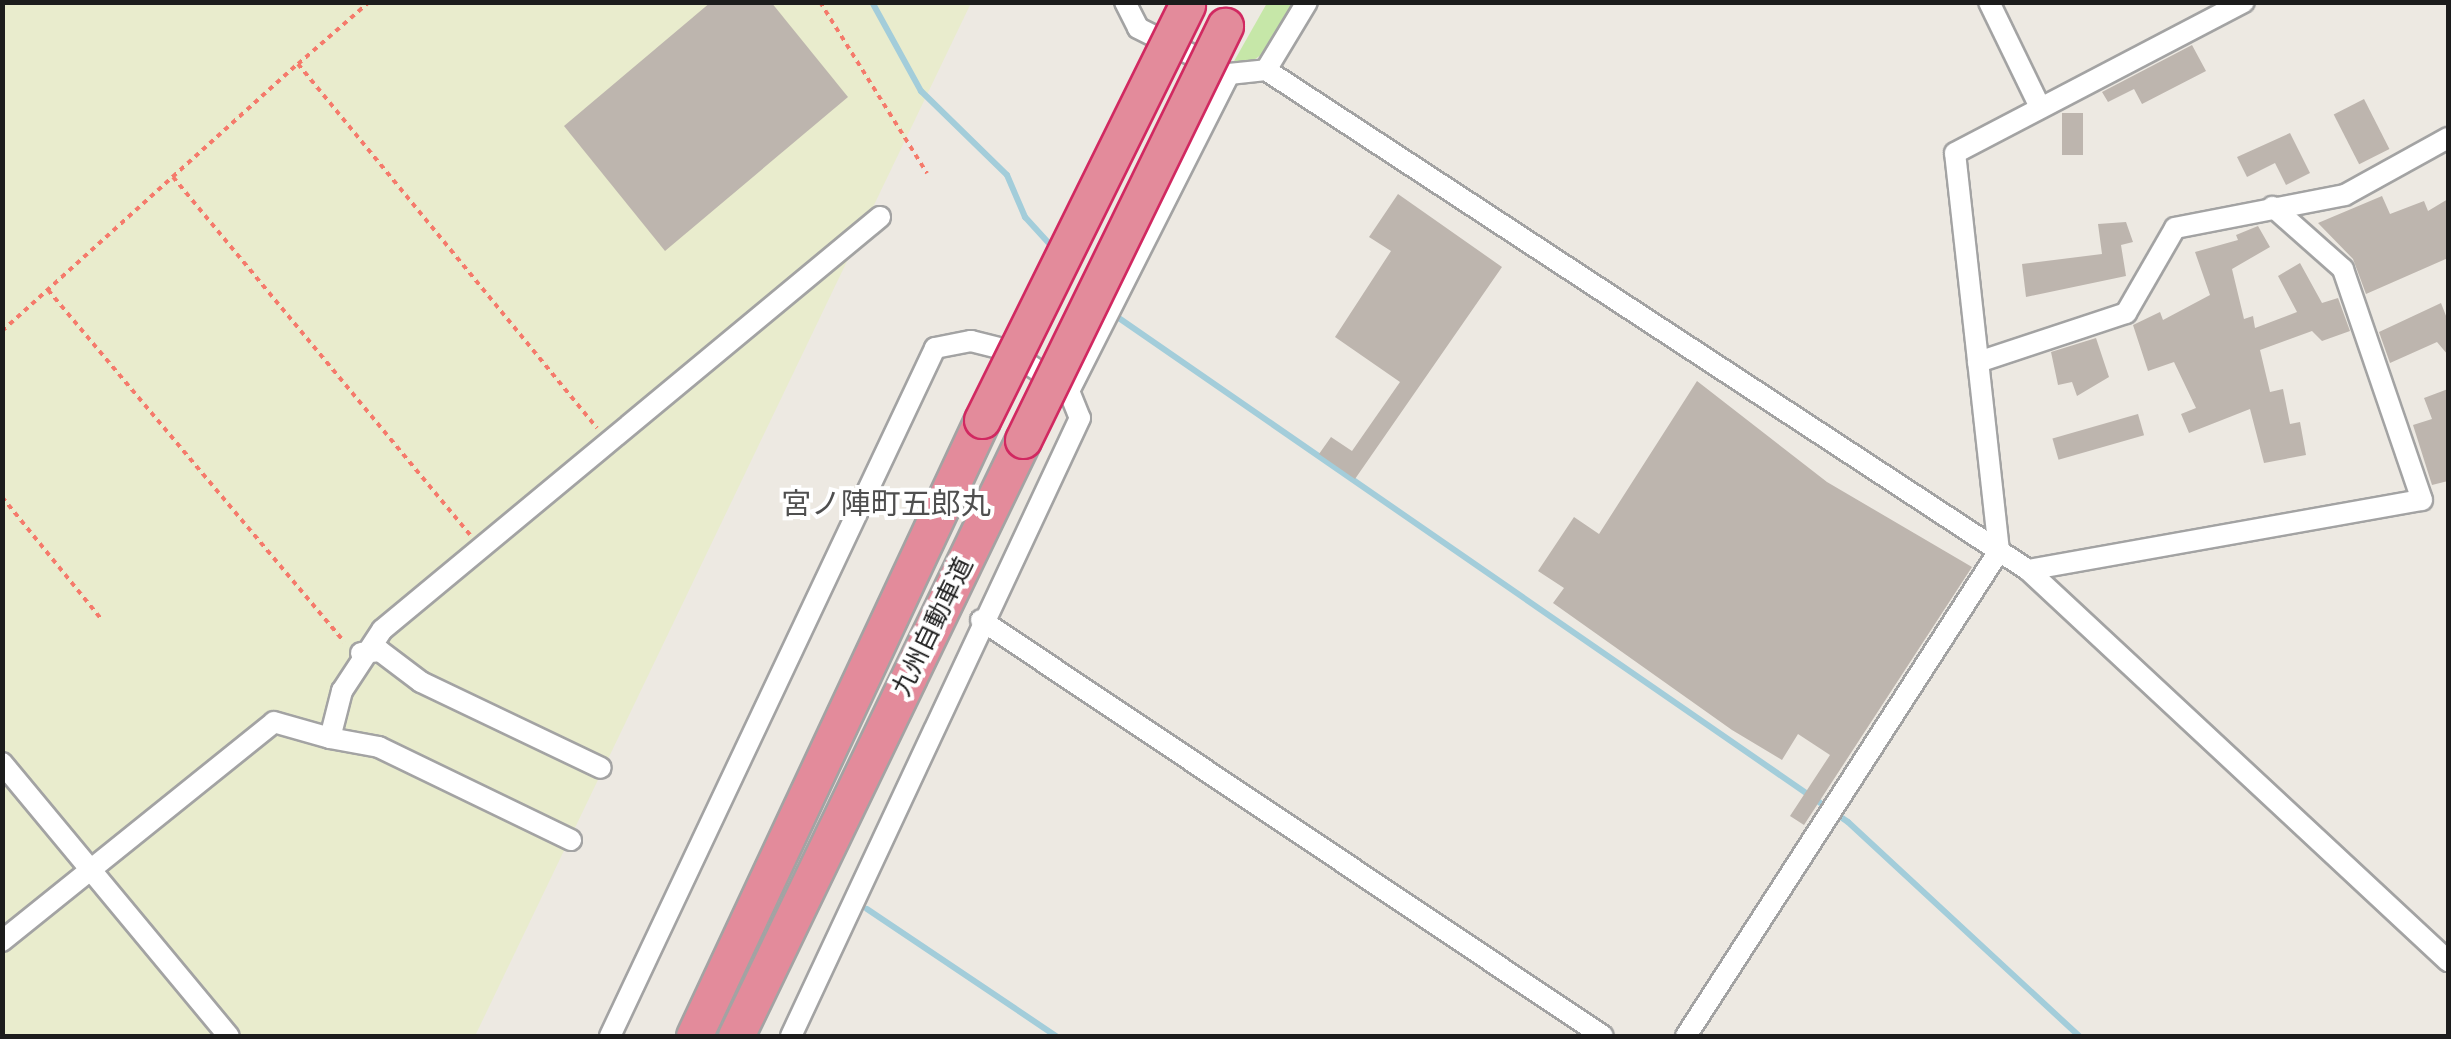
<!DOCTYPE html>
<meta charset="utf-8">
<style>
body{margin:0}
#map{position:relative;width:2451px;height:1039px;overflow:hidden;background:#ede9e2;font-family:"DejaVu Sans","Noto Sans JP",sans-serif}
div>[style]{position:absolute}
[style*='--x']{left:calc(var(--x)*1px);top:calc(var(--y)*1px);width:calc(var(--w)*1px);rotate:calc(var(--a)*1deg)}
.farmland>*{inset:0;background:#e9eccd}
.grass>*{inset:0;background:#c6e7a8}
.stream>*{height:6px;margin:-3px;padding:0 3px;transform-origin:3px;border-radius:3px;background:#a3cdda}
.building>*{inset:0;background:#bdb5ae;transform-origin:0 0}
.path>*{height:4px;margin-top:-2px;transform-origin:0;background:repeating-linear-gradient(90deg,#f57a6b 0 5px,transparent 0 10px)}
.roads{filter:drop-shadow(2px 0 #a3a3a3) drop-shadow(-2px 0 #a3a3a3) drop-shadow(0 2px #a3a3a3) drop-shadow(0 -2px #a3a3a3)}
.minor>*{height:20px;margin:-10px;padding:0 10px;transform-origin:10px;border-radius:10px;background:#fff}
.motorway>*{height:35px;margin:-17.5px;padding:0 17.5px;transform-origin:17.5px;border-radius:17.5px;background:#e38b9b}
.bridges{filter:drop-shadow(2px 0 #d12961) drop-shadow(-2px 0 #d12961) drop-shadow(0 2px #d12961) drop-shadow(0 -2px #d12961)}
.motorway-bridge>*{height:35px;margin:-17.5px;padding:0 17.5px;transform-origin:17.5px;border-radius:17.5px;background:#e38b9b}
span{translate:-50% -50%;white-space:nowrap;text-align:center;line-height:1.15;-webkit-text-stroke:8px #fff;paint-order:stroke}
.street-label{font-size:25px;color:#1c1c1c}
.quarter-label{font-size:30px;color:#4f4f4f}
.frame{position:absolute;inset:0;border:5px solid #1c1c1c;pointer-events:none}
</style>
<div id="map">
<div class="farmland">
<div style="clip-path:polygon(2px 3px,971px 3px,475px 1036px,3px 1036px)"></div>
</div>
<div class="grass">
<div style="clip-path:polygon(1267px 3px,1295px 3px,1268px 50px,1251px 62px,1233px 63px)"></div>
</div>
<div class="stream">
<div style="--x:872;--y:2;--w:102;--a:61.2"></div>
<div style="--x:921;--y:91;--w:120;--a:44.3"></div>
<div style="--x:1007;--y:175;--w:46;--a:66.8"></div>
<div style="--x:1025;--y:217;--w:43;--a:47.8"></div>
<div style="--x:1113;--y:314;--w:893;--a:34.65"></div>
<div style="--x:1848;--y:822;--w:315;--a:42.8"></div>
<div style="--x:867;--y:909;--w:228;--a:33.9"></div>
</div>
<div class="building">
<div style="clip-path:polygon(711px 2px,771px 2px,848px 97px,665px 251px,564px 126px)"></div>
<div style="clip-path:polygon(2192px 45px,2206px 71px,2142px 104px,2134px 89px,2108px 102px,2102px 92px)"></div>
<div style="left:2364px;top:99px;width:56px;height:34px;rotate:63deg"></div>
<div style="left:2062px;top:113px;width:21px;height:42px"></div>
<div style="clip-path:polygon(2290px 133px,2310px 173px,2286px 185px,2275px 163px,2247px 177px,2237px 157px)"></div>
<div style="clip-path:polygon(1398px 194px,1502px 267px,1355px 479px,1319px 454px,1331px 437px,1352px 451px,1400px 382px,1335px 337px,1391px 251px,1369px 237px)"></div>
<div style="clip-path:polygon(2382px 196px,2390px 214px,2424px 201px,2428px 211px,2448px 199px,2448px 258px,2366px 294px,2353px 259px,2318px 223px)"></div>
<div style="clip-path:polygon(2126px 222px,2133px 242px,2121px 245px,2126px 276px,2026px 297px,2022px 264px,2102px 254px,2098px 224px)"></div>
<div style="clip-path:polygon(2258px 226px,2270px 247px,2232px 269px,2244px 319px,2253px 316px,2255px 328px,2297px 312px,2278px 276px,2300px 263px,2322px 303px,2338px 298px,2350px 331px,2322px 341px,2312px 331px,2260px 350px,2270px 392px,2283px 389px,2290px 424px,2300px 422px,2306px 455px,2264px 463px,2250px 409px,2189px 433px,2181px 414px,2196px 408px,2174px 362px,2148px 371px,2133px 325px,2160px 312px,2163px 320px,2210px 295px,2195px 252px,2238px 240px,2236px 235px)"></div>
<div style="clip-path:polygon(2441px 303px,2448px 321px,2448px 355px,2437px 342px,2390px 363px,2379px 332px)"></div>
<div style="clip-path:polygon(2096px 338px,2109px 377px,2077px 396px,2072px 382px,2058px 385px,2051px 352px)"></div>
<div style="clip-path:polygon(1697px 381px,1827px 482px,1972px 567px,1804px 825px,1790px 816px,1830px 755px,1798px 734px,1782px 760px,1732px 730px,1553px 603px,1564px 588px,1538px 571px,1574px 517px,1599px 534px)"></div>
<div style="clip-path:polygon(2448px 389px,2448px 481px,2432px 485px,2413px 425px,2432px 419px,2424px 398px)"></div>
<div style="left:2138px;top:414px;width:22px;height:89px;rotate:74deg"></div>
</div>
<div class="path">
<div style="--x:820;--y:2;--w:202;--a:58"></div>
<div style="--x:298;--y:64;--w:94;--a:-41.1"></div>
<div style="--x:173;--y:177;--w:465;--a:50.3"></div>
<div style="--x:48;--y:290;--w:460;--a:49.9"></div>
<div style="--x:2;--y:331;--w:399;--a:-42.1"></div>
<div style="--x:298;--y:64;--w:471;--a:50.6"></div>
<div style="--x:2;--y:497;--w:157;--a:50.9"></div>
</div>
<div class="roads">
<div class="minor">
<div style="--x:1125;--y:2;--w:29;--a:63"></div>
<div style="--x:1138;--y:28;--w:85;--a:26.6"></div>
<div style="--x:1989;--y:2;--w:114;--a:64.1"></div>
<div style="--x:1266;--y:70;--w:911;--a:33.27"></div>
<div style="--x:2028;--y:570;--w:574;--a:42.95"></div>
<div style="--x:1978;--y:362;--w:156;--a:-18.3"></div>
<div style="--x:2126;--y:313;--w:98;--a:-60"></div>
<div style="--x:2175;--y:228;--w:173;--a:-11"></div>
<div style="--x:2345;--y:195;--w:118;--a:-29"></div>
<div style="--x:1069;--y:391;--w:355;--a:-63.2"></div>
<div style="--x:1229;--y:74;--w:37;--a:-6"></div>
<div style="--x:1266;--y:70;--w:79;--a:-58.9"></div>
<div style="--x:2028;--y:570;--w:400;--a:-10.1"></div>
<div style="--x:2422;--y:500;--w:244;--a:-108.9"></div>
<div style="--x:2343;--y:269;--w:94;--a:-138.5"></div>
<div style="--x:981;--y:620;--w:748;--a:33.78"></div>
<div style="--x:361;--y:653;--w:19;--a:-6"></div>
<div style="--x:380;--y:651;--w:51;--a:37.1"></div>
<div style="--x:421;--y:682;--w:199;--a:25.5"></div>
<div style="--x:2;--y:763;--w:355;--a:50.3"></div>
<div style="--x:571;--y:840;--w:213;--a:-154.2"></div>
<div style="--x:379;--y:747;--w:50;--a:-169.6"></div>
<div style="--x:330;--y:738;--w:49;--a:-75.7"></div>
<div style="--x:342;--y:691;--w:73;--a:-56.7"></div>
<div style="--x:382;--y:630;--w:647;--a:-39.67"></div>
<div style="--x:2;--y:941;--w:349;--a:-38.8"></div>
<div style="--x:274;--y:722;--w:58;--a:15.9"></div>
<div style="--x:610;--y:1036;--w:761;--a:-64.71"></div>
<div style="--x:935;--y:348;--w:37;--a:-11"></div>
<div style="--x:971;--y:341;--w:37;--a:14"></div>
<div style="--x:1007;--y:350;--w:74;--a:33.5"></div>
<div style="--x:1069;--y:391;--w:29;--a:68"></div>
<div style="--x:1080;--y:418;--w:682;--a:115.06"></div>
<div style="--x:1686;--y:1036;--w:577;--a:-57.16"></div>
<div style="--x:1999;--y:551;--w:400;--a:-96.3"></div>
<div style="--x:1955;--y:153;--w:326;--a:-27.6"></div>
</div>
<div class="motorway">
<div style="--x:694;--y:1036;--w:680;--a:-64.94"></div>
<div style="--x:736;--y:1036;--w:662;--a:-64.29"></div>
</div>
</div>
<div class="bridges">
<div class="motorway-bridge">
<div style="--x:982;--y:420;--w:463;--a:-63.7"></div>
<div style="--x:1023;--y:440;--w:461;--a:-64"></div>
</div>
</div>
<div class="street-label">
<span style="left:933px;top:627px;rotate:-64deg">九州自動車道</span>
</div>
<div class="quarter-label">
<span style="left:886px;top:504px">宮ノ陣町五郎丸</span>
</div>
<div class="frame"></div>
</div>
